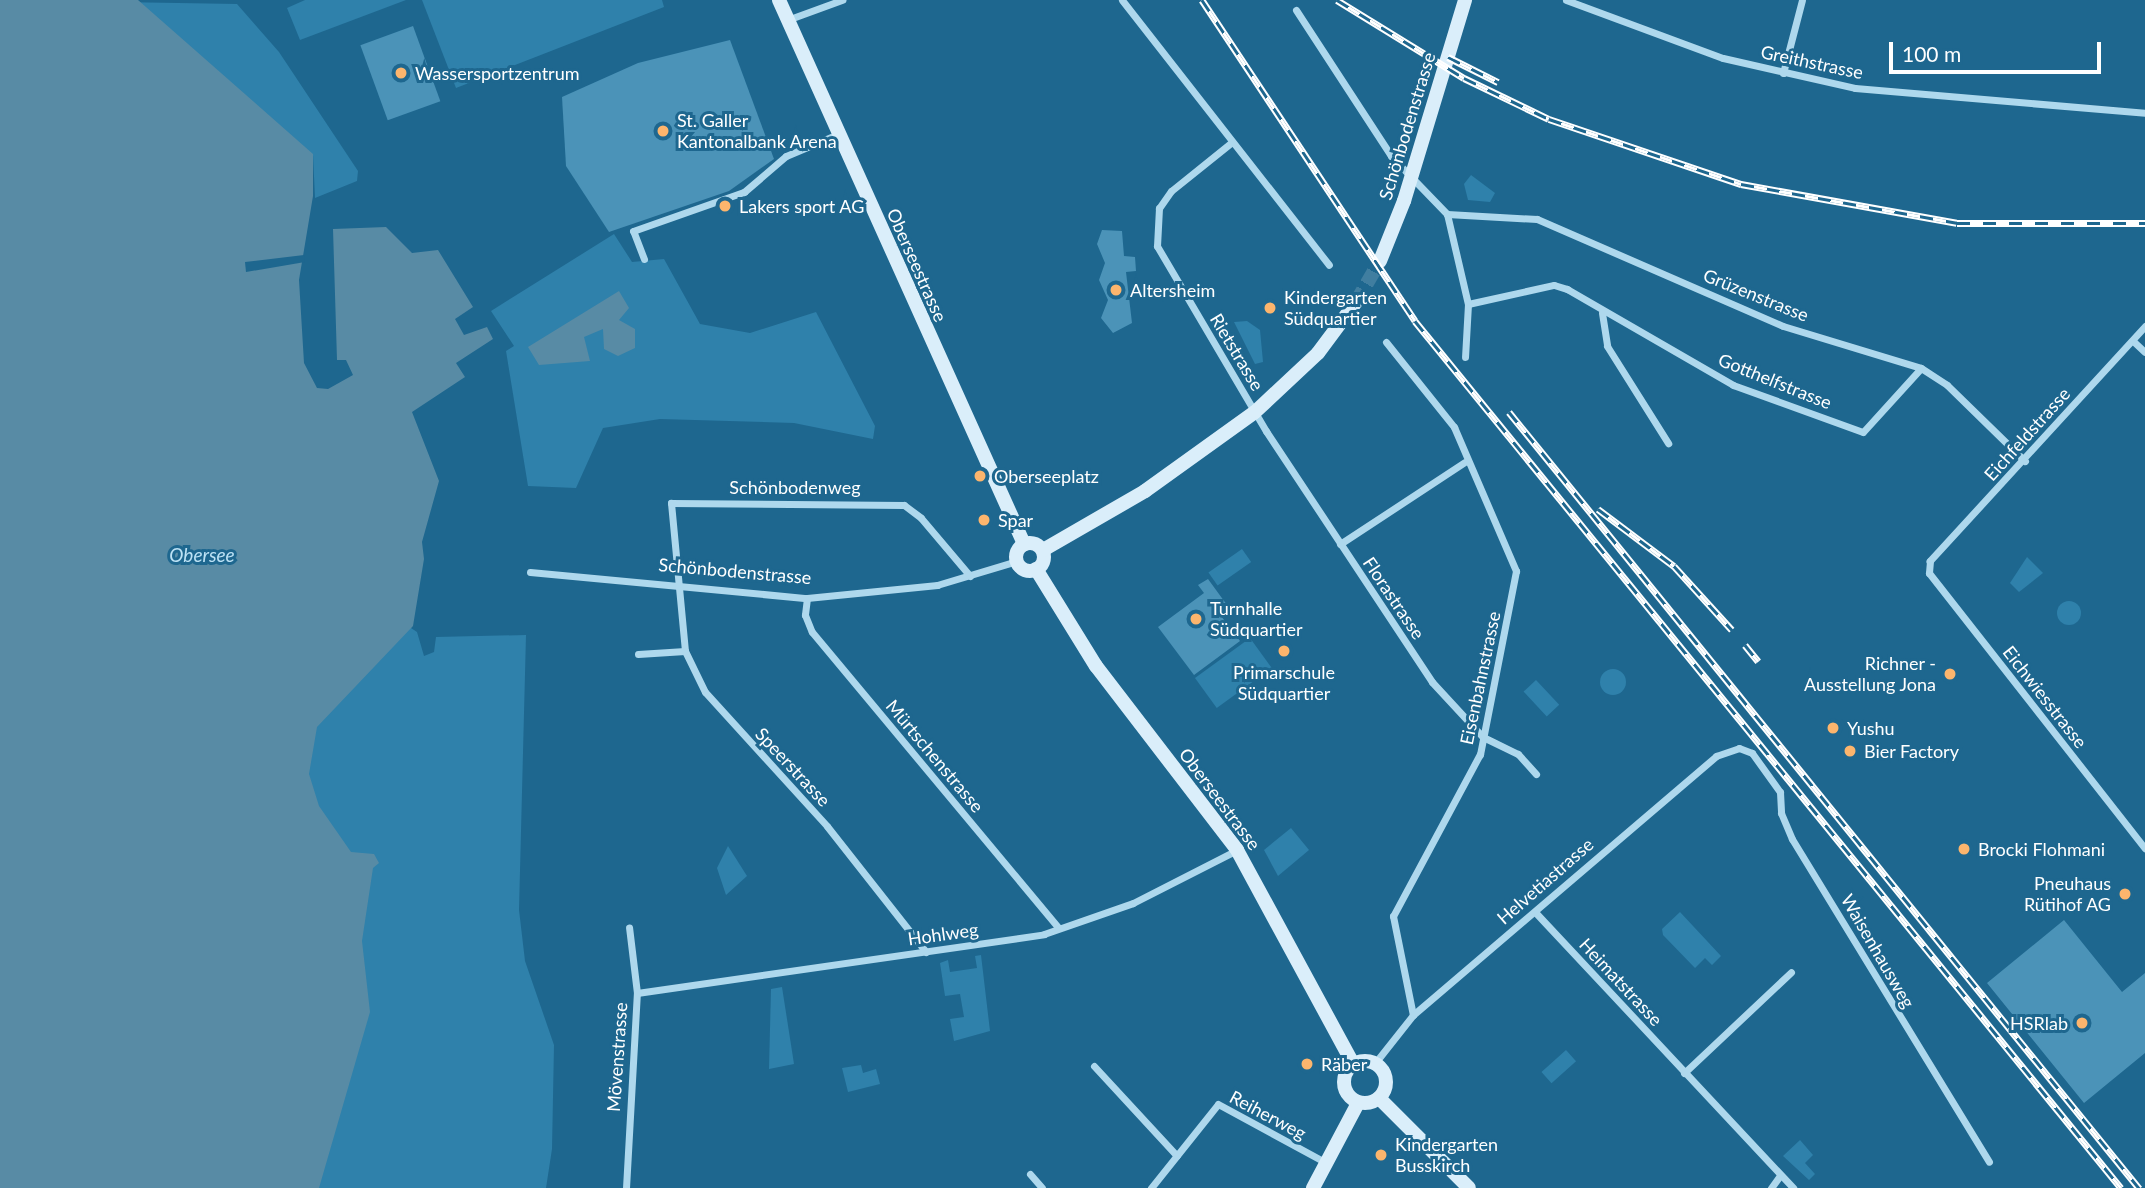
<!DOCTYPE html>
<meta charset="utf-8">
<style>
body{margin:0}
#map{position:relative;width:2145px;height:1188px;overflow:hidden;background:#1e678f;font-family:Lato,sans-serif}
div>[style]{position:absolute}
[style*='--x']{left:calc(var(--x)*1px);top:calc(var(--y)*1px);width:calc(var(--w)*1px);rotate:calc(var(--a)*1deg)}
.green>*{inset:0;background:#2f81ab;transform-origin:0 0}
.round{border-radius:50%}
.water>*{inset:0;background:#588ba5}
.pier>*{inset:0;background:#1e678f}
.building>*{inset:0;background:#4b93b8;transform-origin:0 0}
.secondary-tunnel>*{height:14px;margin-top:-7px;transform-origin:0;background:repeating-linear-gradient(90deg,#407ea0 0 14px,transparent 0 21px)}
.street>*{height:7px;margin:-3.5px;padding:0 3.5px;transform-origin:3.5px;border-radius:3.5px;background:#aed8ed}
.secondary>*{height:14px;margin:-7px;padding:0 7px;transform-origin:7px;border-radius:7px;background:#daeefa}
.secondary>.ring{margin:-7px;padding:0;box-sizing:content-box;background:none;border:14px solid #daeefa;border-radius:50%}
.rail>*{height:7px;margin-top:-3.5px;transform-origin:0;background:repeating-linear-gradient(90deg,#1e678f 0 13px,#fff 0 26px);box-sizing:border-box;border-block:2px solid #fff}
.dots>*{width:19px;height:19px;translate:-50% -50%;box-sizing:border-box;border:4px solid #1e678f;border-radius:50%}
span{translate:-50% -50%;white-space:nowrap;text-align:center;line-height:1.15;-webkit-text-stroke:6px #1e678f;paint-order:stroke}
.street-label{font-size:18px;color:#fff}
.poi-label{font-size:18px;color:#fff}
.left{translate:0 -50%;text-align:left}
.right{translate:-100% -50%;text-align:right}
.water-label{font-size:19px;color:#bde2f5;font-style:italic}
.scale{position:absolute;left:1889px;top:42px;width:212px;height:32px;box-sizing:border-box;border:4px solid #fff;border-top:0;padding-left:9px;font-size:21px;line-height:24px;white-space:nowrap;color:#fff;-webkit-text-stroke:5px #1e678f;paint-order:stroke}
</style>
<div id="map">
<div class="green">
<div style="clip-path:polygon(0 0,237px 4px,279px 52px,358px 171px,357px 181px,315px 198px,313px 155px)"></div>
<div style="clip-path:polygon(305px 0,406px 0,300px 40px,287px 8px)"></div>
<div style="clip-path:polygon(422px 0,662px 0,664px 7px,456px 88px)"></div>
<div style="clip-path:polygon(1471px 175px,1495px 193px,1490px 202px,1468px 200px,1464px 184px)"></div>
<div style="clip-path:polygon(614px 234px,632px 262px,664px 259px,700px 324px,750px 333px,816px 312px,875px 426px,873px 439px,794px 423px,660px 419px,603px 428px,576px 488px,528px 486px,506px 351px,514px 346px,491px 311px)"></div>
<div style="clip-path:polygon(1247px 321px,1260px 330px,1263px 362px,1255px 364px,1234px 322px)"></div>
<div style="left:1242px;top:549px;width:16px;height:41px;rotate:55deg"></div>
<div style="clip-path:polygon(2027px 557px,2043px 573px,2019px 592px,2010px 583px)"></div>
<div class="round" style="left:2057px;top:601px;width:24px;height:24px"></div>
<div style="clip-path:polygon(408px 626px,417px 632px,424px 656px,434px 652px,436px 637px,526px 635px,519px 910px,525px 961px,554px 1045px,552px 1149px,546px 1188px,180px 1188px,227px 797px)"></div>
<div style="left:1250px;top:638px;width:37px;height:68px;rotate:54deg"></div>
<div class="round" style="left:1600px;top:669px;width:26px;height:26px"></div>
<div style="left:1536px;top:680px;width:34px;height:17px;rotate:47deg"></div>
<div style="clip-path:polygon(1291px 828px,1309px 850px,1278px 876px,1264px 850px)"></div>
<div style="clip-path:polygon(728px 846px,747px 876px,726px 895px,717px 868px)"></div>
<div style="clip-path:polygon(1680px 912px,1721px 956px,1712px 965px,1705px 958px,1695px 968px,1663px 935px,1662px 929px)"></div>
<div style="clip-path:polygon(981px 955px,990px 1031px,954px 1041px,950px 1019px,964px 1017px,960px 994px,945px 996px,940px 963px,948px 960px,950px 972px,977px 968px,975px 956px)"></div>
<div style="clip-path:polygon(782px 987px,794px 1064px,769px 1069px,771px 989px)"></div>
<div style="left:1566px;top:1050px;width:15px;height:33px;rotate:48deg"></div>
<div style="clip-path:polygon(861px 1065px,863px 1073px,876px 1069px,880px 1084px,848px 1092px,842px 1068px)"></div>
<div style="clip-path:polygon(1800px 1140px,1813px 1155px,1805px 1163px,1815px 1174px,1809px 1180px,1783px 1156px)"></div>
</div>
<div class="water">
<div style="clip-path:polygon(0 0,138px 0,313px 154px,313px 196px,299px 280px,304px 363px,317px 388px,328px 389px,353px 375px,346px 360px,337px 360px,333px 229px,386px 227px,412px 253px,438px 250px,473px 307px,455px 319px,464px 335px,487px 327px,493px 339px,456px 363px,465px 377px,412px 412px,439px 481px,422px 542px,424px 559px,413px 626px,317px 727px,309px 774px,319px 806px,351px 852px,374px 854px,379px 863px,373px 868px,362px 941px,370px 1012px,319px 1188px,0 1188px)"></div>
<div style="clip-path:polygon(619px 291px,629px 308px,619px 320px,635px 329px,635px 348px,618px 356px,604px 349px,603px 329px,584px 337px,590px 361px,539px 365px,528px 347px)"></div>
</div>
<div class="pier">
<div style="clip-path:polygon(304px 255px,305px 262px,246px 272px,245px 262px)"></div>
</div>
<div class="building">
<div style="left:413px;top:26px;width:80px;height:56px;rotate:70deg"></div>
<div style="clip-path:polygon(730px 40px,774px 159px,729px 191px,609px 232px,566px 166px,562px 97px,638px 63px)"></div>
<div style="clip-path:polygon(1102px 230px,1122px 231px,1124px 256px,1135px 257px,1136px 271px,1126px 272px,1132px 323px,1113px 333px,1101px 318px,1108px 300px,1099px 280px,1105px 263px,1097px 244px)"></div>
<div style="clip-path:polygon(1208px 579px,1227px 605px,1218px 612px,1240px 641px,1194px 675px,1158px 627px,1204px 593px,1198px 585px)"></div>
<div style="clip-path:polygon(2064px 920px,2122px 992px,2145px 973px,2145px 1053px,2084px 1103px,1987px 983px)"></div>
</div>
<div class="secondary-tunnel">
<div style="--x:1356;--y:302;--w:48;--a:-59.7"></div>
</div>
<div class="street">
<div style="--x:1122;--y:0;--w:336;--a:52"></div>
<div style="--x:1566;--y:0;--w:167;--a:20.3"></div>
<div style="--x:1723;--y:58;--w:135;--a:12.8"></div>
<div style="--x:1855;--y:88;--w:291;--a:4.9"></div>
<div style="--x:1296;--y:10;--w:174;--a:56.9"></div>
<div style="--x:1391;--y:156;--w:81;--a:46"></div>
<div style="--x:1447;--y:214;--w:90;--a:3.2"></div>
<div style="--x:1537;--y:219;--w:268;--a:23.5"></div>
<div style="--x:1783;--y:326;--w:144;--a:16.9"></div>
<div style="--x:1921;--y:368;--w:31;--a:33"></div>
<div style="--x:1947;--y:385;--w:109;--a:44.3"></div>
<div style="--x:787;--y:20;--w:59;--a:-20"></div>
<div style="--x:1783;--y:73;--w:75;--a:-75.4"></div>
<div style="--x:1232;--y:142;--w:78;--a:141.2"></div>
<div style="--x:1171;--y:191;--w:21;--a:125"></div>
<div style="--x:1159;--y:208;--w:38;--a:93"></div>
<div style="--x:1157;--y:246;--w:215;--a:59.5"></div>
<div style="--x:1266;--y:431;--w:301;--a:56.5"></div>
<div style="--x:1432;--y:682;--w:75;--a:47.2"></div>
<div style="--x:1483;--y:737;--w:39;--a:26"></div>
<div style="--x:1518;--y:754;--w:27;--a:48"></div>
<div style="--x:1447;--y:214;--w:92;--a:76.9"></div>
<div style="--x:1468;--y:304;--w:53;--a:93.2"></div>
<div style="--x:644;--y:259;--w:30;--a:-111"></div>
<div style="--x:633;--y:231;--w:118;--a:-19.4"></div>
<div style="--x:744;--y:192;--w:55;--a:-40.6"></div>
<div style="--x:786;--y:156;--w:56;--a:-22.9"></div>
<div style="--x:1468;--y:304;--w:88;--a:-12.5"></div>
<div style="--x:1554;--y:285;--w:14;--a:17"></div>
<div style="--x:1567;--y:289;--w:192;--a:30"></div>
<div style="--x:1733;--y:385;--w:138;--a:19.9"></div>
<div style="--x:1863;--y:432;--w:86;--a:-47.8"></div>
<div style="--x:1602;--y:313;--w:33;--a:81"></div>
<div style="--x:1607;--y:346;--w:115;--a:57.8"></div>
<div style="--x:2145;--y:326;--w:319;--a:132.5"></div>
<div style="--x:1930;--y:561;--w:12;--a:95"></div>
<div style="--x:1929;--y:573;--w:350;--a:51.9"></div>
<div style="--x:2133;--y:341;--w:16;--a:43"></div>
<div style="--x:1386;--y:342;--w:109;--a:51.3"></div>
<div style="--x:1454;--y:427;--w:157;--a:66.7"></div>
<div style="--x:1516;--y:571;--w:187;--a:101.1"></div>
<div style="--x:1480;--y:754;--w:184;--a:118.2"></div>
<div style="--x:1393;--y:916;--w:101;--a:78.6"></div>
<div style="--x:1340;--y:544;--w:149;--a:-33.3"></div>
<div style="--x:530;--y:572;--w:278;--a:5.4"></div>
<div style="--x:807;--y:598;--w:131;--a:-5.7"></div>
<div style="--x:937;--y:585;--w:84;--a:-16.7"></div>
<div style="--x:807;--y:598;--w:17;--a:97"></div>
<div style="--x:805;--y:615;--w:18;--a:68"></div>
<div style="--x:812;--y:632;--w:384;--a:50.2"></div>
<div style="--x:638;--y:654;--w:47;--a:-3.7"></div>
<div style="--x:1535;--y:912;--w:378;--a:46.9"></div>
<div style="--x:926;--y:952;--w:160;--a:-128.2"></div>
<div style="--x:827;--y:826;--w:181;--a:-132.3"></div>
<div style="--x:705;--y:692;--w:46;--a:-116"></div>
<div style="--x:685;--y:651;--w:149;--a:-95.4"></div>
<div style="--x:671;--y:503;--w:233;--a:0.5"></div>
<div style="--x:904;--y:505;--w:21;--a:37"></div>
<div style="--x:921;--y:518;--w:76;--a:49.8"></div>
<div style="--x:637;--y:993;--w:411;--a:-8.2"></div>
<div style="--x:1044;--y:934;--w:94;--a:-19.2"></div>
<div style="--x:1133;--y:903;--w:117;--a:-27"></div>
<div style="--x:1375;--y:1063;--w:61;--a:-51.6"></div>
<div style="--x:1413;--y:1015;--w:399;--a:-40.5"></div>
<div style="--x:1716;--y:756;--w:24;--a:-19"></div>
<div style="--x:1739;--y:748;--w:14;--a:21"></div>
<div style="--x:1752;--y:753;--w:48;--a:54.3"></div>
<div style="--x:1780;--y:792;--w:21;--a:87"></div>
<div style="--x:1781;--y:813;--w:28;--a:67"></div>
<div style="--x:1792;--y:839;--w:378;--a:58.6"></div>
<div style="--x:1094;--y:1066;--w:122;--a:47.3"></div>
<div style="--x:1684;--y:1073;--w:147;--a:-43.3"></div>
<div style="--x:1030;--y:1174;--w:18;--a:49"></div>
<div style="--x:626;--y:1188;--w:195;--a:-86.8"></div>
<div style="--x:637;--y:993;--w:66;--a:-96.9"></div>
<div style="--x:1151;--y:1188;--w:107;--a:-51.4"></div>
<div style="--x:1218;--y:1104;--w:122;--a:28.5"></div>
<div style="--x:1771;--y:1188;--w:14;--a:-54"></div>
</div>
<div class="secondary">
<div style="--x:779;--y:0;--w:597;--a:65.75"></div>
<div style="--x:1380;--y:261;--w:65;--a:-68.2"></div>
<div style="--x:1404;--y:201;--w:210;--a:-73.1"></div>
<div class="ring" style="left:1016px;top:543px;width:14px;height:14px"></div>
<div style="--x:1043;--y:550;--w:118;--a:-30"></div>
<div style="--x:1145;--y:491;--w:135;--a:-35.7"></div>
<div style="--x:1255;--y:412;--w:86;--a:-43.1"></div>
<div style="--x:1318;--y:353;--w:64;--a:-53.3"></div>
<div style="--x:1036;--y:569;--w:114;--a:58.3"></div>
<div style="--x:1096;--y:666;--w:232;--a:52.5"></div>
<div style="--x:1237;--y:850;--w:243;--a:61.5"></div>
<div class="ring" style="left:1344px;top:1061px;width:28px;height:28px"></div>
<div style="--x:1379;--y:1098;--w:127;--a:45"></div>
<div style="--x:1313;--y:1188;--w:96;--a:-62.1"></div>
</div>
<div class="rail">
<div style="--x:1202;--y:0;--w:385;--a:56.4"></div>
<div style="--x:1415;--y:321;--w:1118;--a:50.84"></div>
<div style="--x:1337;--y:0;--w:149;--a:31.6"></div>
<div style="--x:1464;--y:78;--w:94;--a:25.8"></div>
<div style="--x:1549;--y:119;--w:203;--a:18.7"></div>
<div style="--x:1741;--y:184;--w:219;--a:10.2"></div>
<div style="--x:1957;--y:223;--w:188;--a:0"></div>
<div style="--x:1448;--y:57;--w:56;--a:26.6"></div>
<div style="--x:1509;--y:412;--w:1000;--a:50.93"></div>
<div style="--x:1598;--y:509;--w:95;--a:36.9"></div>
<div style="--x:1674;--y:566;--w:86;--a:47.8"></div>
<div style="--x:1745;--y:645;--w:21;--a:51"></div>
</div>
<div class="dots">
<div style="left:401px;top:73px;background:#fcb56d"></div>
<div style="left:663px;top:131px;background:#fcb56d"></div>
<div style="left:725px;top:206px;background:#fcb56d"></div>
<div style="left:1116px;top:290px;background:#fcb56d"></div>
<div style="left:1270px;top:308px;background:#fcb56d"></div>
<div style="left:980px;top:476px;background:#fcb56d"></div>
<div style="left:984px;top:520px;background:#fcb56d"></div>
<div style="left:1196px;top:619px;background:#fcb56d"></div>
<div style="left:1284px;top:651px;background:#fcb56d"></div>
<div style="left:1950px;top:674px;background:#fcb56d"></div>
<div style="left:1833px;top:728px;background:#fcb56d"></div>
<div style="left:1850px;top:751px;background:#fcb56d"></div>
<div style="left:1964px;top:849px;background:#fcb56d"></div>
<div style="left:2125px;top:894px;background:#fcb56d"></div>
<div style="left:2082px;top:1023px;background:#fcb56d"></div>
<div style="left:1307px;top:1064px;background:#fcb56d"></div>
<div style="left:1381px;top:1155px;background:#fcb56d"></div>
</div>
<div class="street-label">
<span style="left:1812px;top:62px;rotate:12deg">Greithstrasse</span>
<span style="left:1407px;top:126px;rotate:-73deg">Schönbodenstrasse</span>
<span style="left:917px;top:265px;rotate:66deg">Oberseestrasse</span>
<span style="left:1756px;top:295px;rotate:22deg">Grüzenstrasse</span>
<span style="left:1237px;top:352px;rotate:59deg">Rietstrasse</span>
<span style="left:1775px;top:381px;rotate:22deg">Gotthelfstrasse</span>
<span style="left:2027px;top:434px;rotate:-48deg">Eichfeldstrasse</span>
<span style="left:795px;top:487px">Schönbodenweg</span>
<span style="left:735px;top:571px;rotate:5deg">Schönbodenstrasse</span>
<span style="left:1394px;top:598px;rotate:56deg">Florastrasse</span>
<span style="left:1480px;top:678px;rotate:-78deg">Eisenbahnstrasse</span>
<span style="left:2045px;top:697px;rotate:52deg">Eichwiesstrasse</span>
<span style="left:935px;top:756px;rotate:50deg">Mürtschenstrasse</span>
<span style="left:793px;top:767px;rotate:47deg">Speerstrasse</span>
<span style="left:1220px;top:799px;rotate:53deg">Oberseestrasse</span>
<span style="left:1545px;top:881px;rotate:-41deg">Helvetiastrasse</span>
<span style="left:943px;top:934px;rotate:-8deg">Hohlweg</span>
<span style="left:1878px;top:951px;rotate:60deg">Waisenhausweg</span>
<span style="left:1621px;top:982px;rotate:47deg">Heimatstrasse</span>
<span style="left:617px;top:1057px;rotate:-86deg">Mövenstrasse</span>
<span style="left:1268px;top:1115px;rotate:28deg">Reiherweg</span>
</div>
<div class="poi-label">
<span class="left" style="left:415px;top:73px">Wassersportzentrum</span>
<span class="left" style="left:677px;top:131px">St. Galler<br>Kantonalbank Arena</span>
<span class="left" style="left:739px;top:206px">Lakers sport AG</span>
<span class="left" style="left:1130px;top:290px">Altersheim</span>
<span class="left" style="left:1284px;top:308px">Kindergarten<br>Südquartier</span>
<span class="left" style="left:994px;top:476px">Oberseeplatz</span>
<span class="left" style="left:998px;top:520px">Spar</span>
<span class="left" style="left:1210px;top:619px">Turnhalle<br>Südquartier</span>
<span class="right" style="left:1936px;top:674px">Richner -<br>Ausstellung Jona</span>
<span style="left:1284px;top:683px">Primarschule<br>Südquartier</span>
<span class="left" style="left:1847px;top:728px">Yushu</span>
<span class="left" style="left:1864px;top:751px">Bier Factory</span>
<span class="left" style="left:1978px;top:849px">Brocki Flohmani</span>
<span class="right" style="left:2111px;top:894px">Pneuhaus<br>Rütihof AG</span>
<span class="right" style="left:2068px;top:1023px">HSRlab</span>
<span class="left" style="left:1321px;top:1064px">Räber</span>
<span class="left" style="left:1395px;top:1155px">Kindergarten<br>Busskirch</span>
</div>
<div class="water-label">
<span style="left:202px;top:555px">Obersee</span>
</div>
<div class="scale">100 m</div>
</div>
